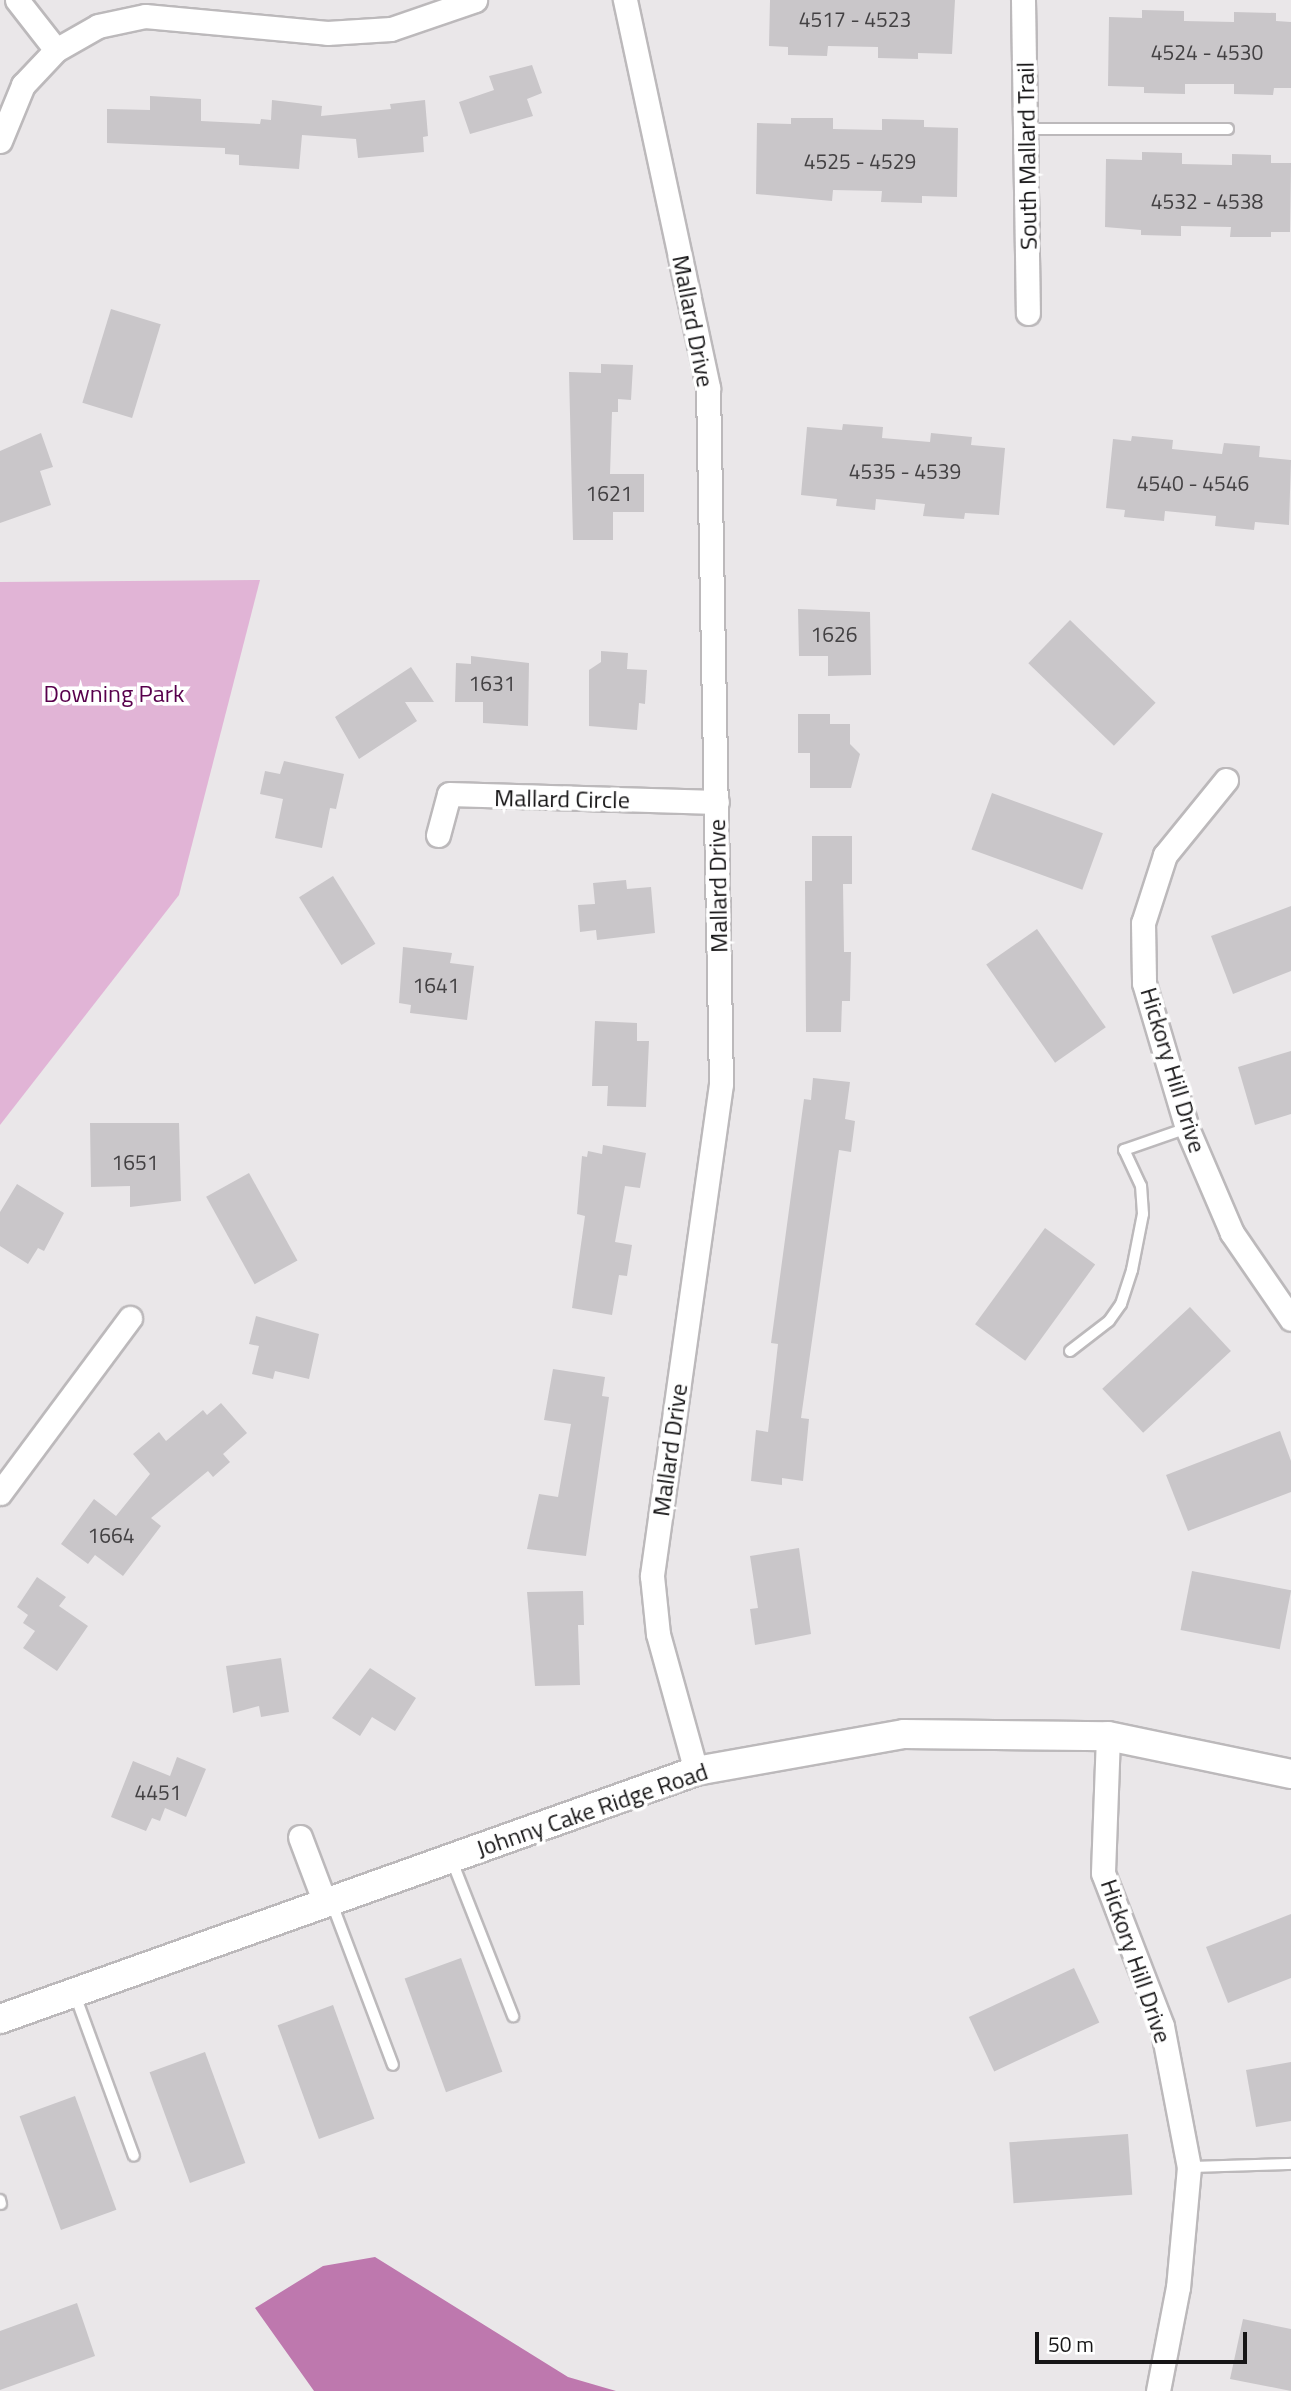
<!DOCTYPE html>
<style>
body{margin:0}
#map{position:relative;width:1291px;height:2391px;overflow:hidden;background:#eae7e9;font-family:"Titillium Web",sans-serif}
div>[style]{position:absolute}
[style*='--x']{left:calc(var(--x)*1px);top:calc(var(--y)*1px);width:calc(var(--w)*1px);rotate:calc(var(--a)*1deg)}
.green>*{inset:0;background:#e1b4d6}
.water>*{inset:0;background:#be78ae}
.building>*{inset:0;background:#c9c6c9;transform-origin:0 0}
.roads{filter:drop-shadow(2px 0 #bcb9bb) drop-shadow(-2px 0 #bcb9bb) drop-shadow(0 2px #bcb9bb) drop-shadow(0 -2px #bcb9bb)}
.service>*{height:10px;margin:-5px;padding:0 5px;transform-origin:5px;border-radius:5px;background:#fff}
.minor>*{height:23px;margin:-11.5px;padding:0 11.5px;transform-origin:11.5px;border-radius:11.5px;background:#fff}
.tertiary>*{height:28px;margin:-14px;padding:0 14px;transform-origin:14px;border-radius:14px;background:#fff}
span{translate:-50% -50%;white-space:nowrap;text-align:center;line-height:1.15;-webkit-text-stroke:7px #fff;paint-order:stroke}
.number-label{font-size:21px;color:#434143}
.number-label span{-webkit-text-stroke-width:0}
.street-label{font-size:24px;color:#161516}
.park-label{font-size:24px;color:#58004c}
.scale{position:absolute;left:1035px;top:2332px;width:212px;height:32px;box-sizing:border-box;border:4px solid #161516;border-top:0;padding-left:9px;font-size:21px;line-height:24px;white-space:nowrap;color:#161516;-webkit-text-stroke:5px #fff;paint-order:stroke}
</style>
<div id="map">
<div class="green">
<div style="clip-path:polygon(260px 580px,179px 895px,0 1125px,0 582px)"></div>
</div>
<div class="water">
<div style="clip-path:polygon(375px 2257px,568px 2377px,616px 2391px,314px 2391px,255px 2308px,323px 2266px)"></div>
</div>
<div class="building">
<div style="clip-path:polygon(770px 0,955px 0,952px 54px,918px 53px,918px 59px,878px 58px,878px 47px,828px 46px,827px 56px,788px 55px,788px 47px,769px 46px)"></div>
<div style="clip-path:polygon(1142px 10px,1184px 11px,1184px 21px,1234px 22px,1234px 12px,1276px 13px,1276px 21px,1291px 22px,1291px 88px,1274px 88px,1273px 95px,1234px 94px,1234px 84px,1185px 84px,1185px 94px,1144px 93px,1144px 87px,1108px 86px,1109px 17px,1142px 18px)"></div>
<div style="clip-path:polygon(532px 65px,542px 93px,527px 99px,533px 116px,470px 134px,459px 102px,494px 90px,489px 76px)"></div>
<div style="clip-path:polygon(150px 96px,201px 99px,201px 121px,260px 124px,261px 119px,271px 120px,272px 100px,322px 106px,321px 116px,391px 109px,390px 104px,425px 100px,428px 136px,423px 137px,424px 152px,358px 158px,356px 139px,302px 135px,299px 169px,239px 165px,239px 155px,225px 154px,225px 148px,107px 143px,107px 109px,150px 110px)"></div>
<div style="clip-path:polygon(791px 118px,833px 118px,833px 129px,882px 130px,882px 119px,924px 120px,924px 127px,958px 128px,957px 197px,922px 196px,922px 203px,881px 202px,882px 191px,833px 190px,832px 201px,756px 194px,757px 123px,791px 124px)"></div>
<div style="clip-path:polygon(1142px 152px,1182px 153px,1182px 164px,1232px 165px,1232px 154px,1271px 155px,1271px 163px,1291px 163px,1290px 232px,1271px 232px,1271px 237px,1230px 237px,1231px 227px,1181px 226px,1181px 236px,1141px 235px,1141px 230px,1105px 227px,1106px 159px,1142px 160px)"></div>
<div style="left:111px;top:309px;width:52px;height:98px;rotate:17deg"></div>
<div style="clip-path:polygon(601px 364px,633px 365px,631px 400px,618px 399px,618px 412px,612px 412px,610px 474px,644px 474px,644px 512px,613px 512px,613px 540px,573px 540px,569px 372px,601px 373px)"></div>
<div style="clip-path:polygon(843px 424px,883px 427px,882px 438px,930px 442px,931px 433px,972px 437px,971px 445px,1005px 448px,999px 515px,965px 513px,964px 519px,923px 516px,925px 504px,876px 499px,875px 510px,836px 506px,837px 499px,801px 495px,807px 427px,842px 430px)"></div>
<div style="clip-path:polygon(41px 433px,53px 467px,40px 471px,51px 505px,0 523px,0 451px)"></div>
<div style="clip-path:polygon(1132px 436px,1173px 440px,1172px 449px,1222px 454px,1224px 443px,1260px 446px,1259px 457px,1291px 460px,1289px 525px,1255px 522px,1254px 530px,1215px 526px,1216px 516px,1165px 511px,1164px 521px,1124px 517px,1125px 510px,1106px 508px,1113px 439px,1131px 441px)"></div>
<div style="clip-path:polygon(798px 609px,870px 612px,871px 675px,828px 676px,828px 656px,799px 656px)"></div>
<div style="left:1070px;top:620px;width:119px;height:60px;rotate:44deg"></div>
<div style="clip-path:polygon(601px 651px,628px 653px,627px 669px,647px 670px,645px 704px,639px 703px,637px 730px,589px 726px,589px 670px,601px 662px)"></div>
<div style="clip-path:polygon(471px 656px,529px 663px,528px 726px,483px 723px,483px 702px,455px 702px,456px 663px,471px 664px)"></div>
<div style="clip-path:polygon(411px 667px,434px 702px,405px 702px,417px 721px,359px 759px,335px 717px)"></div>
<div style="clip-path:polygon(798px 714px,830px 714px,830px 724px,850px 724px,850px 744px,860px 754px,851px 788px,810px 788px,810px 753px,798px 753px)"></div>
<div style="clip-path:polygon(284px 761px,344px 774px,336px 809px,330px 808px,322px 848px,275px 838px,283px 799px,260px 794px,265px 771px,280px 774px)"></div>
<div style="left:992px;top:793px;width:118px;height:60px;rotate:20deg"></div>
<div style="clip-path:polygon(812px 836px,852px 836px,852px 884px,843px 884px,844px 952px,851px 952px,850px 1001px,842px 1001px,841px 1032px,806px 1032px,805px 881px,812px 881px)"></div>
<div style="left:333px;top:876px;width:80px;height:40px;rotate:58deg"></div>
<div style="clip-path:polygon(626px 880px,627px 889px,651px 887px,655px 933px,597px 940px,596px 930px,580px 932px,578px 905px,595px 904px,593px 883px)"></div>
<div style="clip-path:polygon(1291px 906px,1291px 971px,1233px 994px,1211px 936px)"></div>
<div style="left:1037px;top:929px;width:120px;height:62px;rotate:55deg"></div>
<div style="clip-path:polygon(403px 947px,452px 953px,450px 963px,474px 966px,467px 1020px,410px 1013px,411px 1005px,399px 1003px)"></div>
<div style="clip-path:polygon(595px 1021px,637px 1023px,637px 1041px,649px 1041px,646px 1107px,607px 1106px,608px 1086px,592px 1086px)"></div>
<div style="clip-path:polygon(1291px 1051px,1291px 1114px,1255px 1125px,1238px 1067px)"></div>
<div style="clip-path:polygon(813px 1078px,850px 1082px,845px 1119px,855px 1121px,851px 1152px,839px 1150px,801px 1418px,809px 1419px,803px 1481px,782px 1478px,782px 1485px,751px 1481px,756px 1430px,768px 1432px,778px 1344px,771px 1343px,804px 1099px,811px 1100px)"></div>
<div style="clip-path:polygon(90px 1123px,179px 1123px,181px 1201px,130px 1207px,130px 1186px,91px 1187px)"></div>
<div style="clip-path:polygon(603px 1145px,646px 1153px,640px 1188px,625px 1186px,615px 1242px,632px 1245px,627px 1276px,619px 1275px,612px 1315px,572px 1308px,585px 1216px,577px 1214px,582px 1156px,587px 1157px,588px 1151px,602px 1154px)"></div>
<div style="left:249px;top:1173px;width:100px;height:49px;rotate:61deg"></div>
<div style="clip-path:polygon(17px 1184px,64px 1213px,44px 1251px,38px 1248px,28px 1264px,0 1246px,0 1212px)"></div>
<div style="left:1045px;top:1228px;width:62px;height:119px;rotate:36deg"></div>
<div style="left:1190px;top:1307px;width:60px;height:120px;rotate:47deg"></div>
<div style="clip-path:polygon(256px 1316px,319px 1334px,309px 1379px,275px 1371px,273px 1379px,252px 1374px,259px 1346px,249px 1344px)"></div>
<div style="clip-path:polygon(553px 1369px,605px 1377px,602px 1396px,609px 1397px,586px 1556px,527px 1549px,539px 1494px,558px 1497px,571px 1424px,544px 1420px)"></div>
<div style="clip-path:polygon(221px 1403px,247px 1433px,223px 1454px,230px 1462px,213px 1477px,208px 1471px,151px 1518px,161px 1526px,123px 1576px,95px 1555px,88px 1564px,61px 1544px,94px 1499px,116px 1516px,150px 1474px,133px 1454px,159px 1432px,166px 1441px,203px 1410px,207px 1415px)"></div>
<div style="clip-path:polygon(1280px 1431px,1291px 1461px,1291px 1492px,1188px 1531px,1166px 1475px)"></div>
<div style="clip-path:polygon(799px 1548px,811px 1634px,755px 1645px,750px 1609px,758px 1608px,750px 1556px)"></div>
<div style="left:1192px;top:1571px;width:101px;height:60px;rotate:11deg"></div>
<div style="clip-path:polygon(37px 1577px,66px 1597px,59px 1606px,88px 1626px,57px 1671px,23px 1648px,35px 1631px,23px 1623px,28px 1615px,17px 1607px)"></div>
<div style="clip-path:polygon(583px 1591px,584px 1625px,578px 1625px,580px 1685px,535px 1686px,527px 1592px)"></div>
<div style="clip-path:polygon(281px 1658px,289px 1712px,261px 1717px,259px 1706px,233px 1713px,226px 1666px)"></div>
<div style="clip-path:polygon(370px 1668px,416px 1698px,395px 1731px,372px 1717px,360px 1736px,332px 1718px)"></div>
<div style="clip-path:polygon(177px 1757px,206px 1769px,186px 1817px,165px 1808px,160px 1821px,152px 1818px,146px 1831px,111px 1817px,133px 1761px,170px 1776px)"></div>
<div style="clip-path:polygon(1291px 1914px,1291px 1978px,1228px 2003px,1206px 1947px)"></div>
<div style="left:461px;top:1958px;width:121px;height:60px;rotate:70deg"></div>
<div style="left:1074px;top:1968px;width:60px;height:116px;rotate:65deg"></div>
<div style="left:333px;top:2005px;width:121px;height:59px;rotate:70deg"></div>
<div style="left:205px;top:2052px;width:118px;height:59px;rotate:70deg"></div>
<div style="clip-path:polygon(1291px 2062px,1291px 2121px,1256px 2127px,1246px 2070px)"></div>
<div style="left:75px;top:2096px;width:121px;height:59px;rotate:70deg"></div>
<div style="left:1128px;top:2134px;width:61px;height:119px;rotate:86deg"></div>
<div style="clip-path:polygon(77px 2303px,95px 2356px,0 2390px,0 2331px)"></div>
<div style="clip-path:polygon(1243px 2319px,1291px 2329px,1291px 2391px,1230px 2379px)"></div>
</div>
<div class="roads">
<div class="service">
<div style="--x:1027;--y:129;--w:201;--a:0"></div>
<div style="--x:1070;--y:1351;--w:49;--a:-37.6"></div>
<div style="--x:1109;--y:1321;--w:21;--a:-55"></div>
<div style="--x:1121;--y:1304;--w:36;--a:-72"></div>
<div style="--x:1132;--y:1270;--w:57;--a:-78.9"></div>
<div style="--x:1143;--y:1214;--w:28;--a:-94"></div>
<div style="--x:1141;--y:1186;--w:40;--a:-115"></div>
<div style="--x:1124;--y:1150;--w:67;--a:-19.2"></div>
<div style="--x:452;--y:1861;--w:167;--a:68.5"></div>
<div style="--x:331;--y:1901;--w:175;--a:69.3"></div>
<div style="--x:75;--y:1995;--w:171;--a:69.9"></div>
<div style="--x:1189;--y:2167;--w:102;--a:-1.7"></div>
<div style="--x:0;--y:2200;--w:4;--a:76"></div>
</div>
<div class="minor">
<div style="--x:17;--y:0;--w:63;--a:52"></div>
<div style="--x:625;--y:0;--w:397;--a:77.9"></div>
<div style="--x:708;--y:388;--w:696;--a:88.93"></div>
<div style="--x:721;--y:1084;--w:497;--a:98"></div>
<div style="--x:652;--y:1576;--w:58;--a:84.1"></div>
<div style="--x:658;--y:1634;--w:142;--a:74.5"></div>
<div style="--x:1023;--y:0;--w:313;--a:89.1"></div>
<div style="--x:0;--y:141;--w:61;--a:-67.7"></div>
<div style="--x:23;--y:85;--w:48;--a:-46.7"></div>
<div style="--x:56;--y:50;--w:48;--a:-29.7"></div>
<div style="--x:98;--y:26;--w:48;--a:-12"></div>
<div style="--x:145;--y:16;--w:183;--a:5.3"></div>
<div style="--x:327;--y:33;--w:64;--a:-3.6"></div>
<div style="--x:391;--y:29;--w:89;--a:-19"></div>
<div style="--x:1226;--y:780;--w:97;--a:129.1"></div>
<div style="--x:1165;--y:855;--w:71;--a:107.9"></div>
<div style="--x:1143;--y:923;--w:60;--a:89"></div>
<div style="--x:1144;--y:983;--w:151;--a:73.5"></div>
<div style="--x:1187;--y:1128;--w:114;--a:66.8"></div>
<div style="--x:1232;--y:1233;--w:104;--a:55.5"></div>
<div style="--x:438;--y:835;--w:42;--a:-75"></div>
<div style="--x:449;--y:794;--w:268;--a:1.7"></div>
<div style="--x:0;--y:1493;--w:218;--a:-53.4"></div>
<div style="--x:1108;--y:1736;--w:137;--a:92.1"></div>
<div style="--x:1103;--y:1873;--w:164;--a:68.9"></div>
<div style="--x:1162;--y:2026;--w:144;--a:79.2"></div>
<div style="--x:1189;--y:2167;--w:121;--a:95.2"></div>
<div style="--x:1178;--y:2287;--w:106;--a:100.9"></div>
<div style="--x:300;--y:1837;--w:71;--a:69.3"></div>
</div>
<div class="tertiary">
<div style="--x:0;--y:2019;--w:739;--a:-19.61"></div>
<div style="--x:696;--y:1771;--w:211;--a:-10.1"></div>
<div style="--x:904;--y:1734;--w:204;--a:0.6"></div>
<div style="--x:1108;--y:1736;--w:187;--a:11.7"></div>
</div>
</div>
<div class="number-label">
<span style="left:855px;top:19px">4517 - 4523</span>
<span style="left:1207px;top:52px">4524 - 4530</span>
<span style="left:860px;top:161px">4525 - 4529</span>
<span style="left:1207px;top:201px">4532 - 4538</span>
<span style="left:905px;top:471px">4535 - 4539</span>
<span style="left:1193px;top:483px">4540 - 4546</span>
<span style="left:609px;top:493px">1621</span>
<span style="left:834px;top:634px">1626</span>
<span style="left:492px;top:683px">1631</span>
<span style="left:436px;top:985px">1641</span>
<span style="left:135px;top:1162px">1651</span>
<span style="left:111px;top:1535px">1664</span>
<span style="left:158px;top:1792px">4451</span>
</div>
<div class="street-label">
<span style="left:1027px;top:156px;rotate:-91deg">South Mallard Trail</span>
<span style="left:693px;top:321px;rotate:79deg">Mallard Drive</span>
<span style="left:562px;top:799px;rotate:1deg">Mallard Circle</span>
<span style="left:718px;top:886px;rotate:-91deg">Mallard Drive</span>
<span style="left:1173px;top:1070px;rotate:73deg">Hickory Hill Drive</span>
<span style="left:670px;top:1450px;rotate:-82deg">Mallard Drive</span>
<span style="left:592px;top:1810px;rotate:-19deg">Johnny Cake Ridge Road</span>
<span style="left:1136px;top:1961px;rotate:71deg">Hickory Hill Drive</span>
</div>
<div class="park-label">
<span style="left:114px;top:694px">Downing Park</span>
</div>
<div class="scale">50 m</div>
</div>
